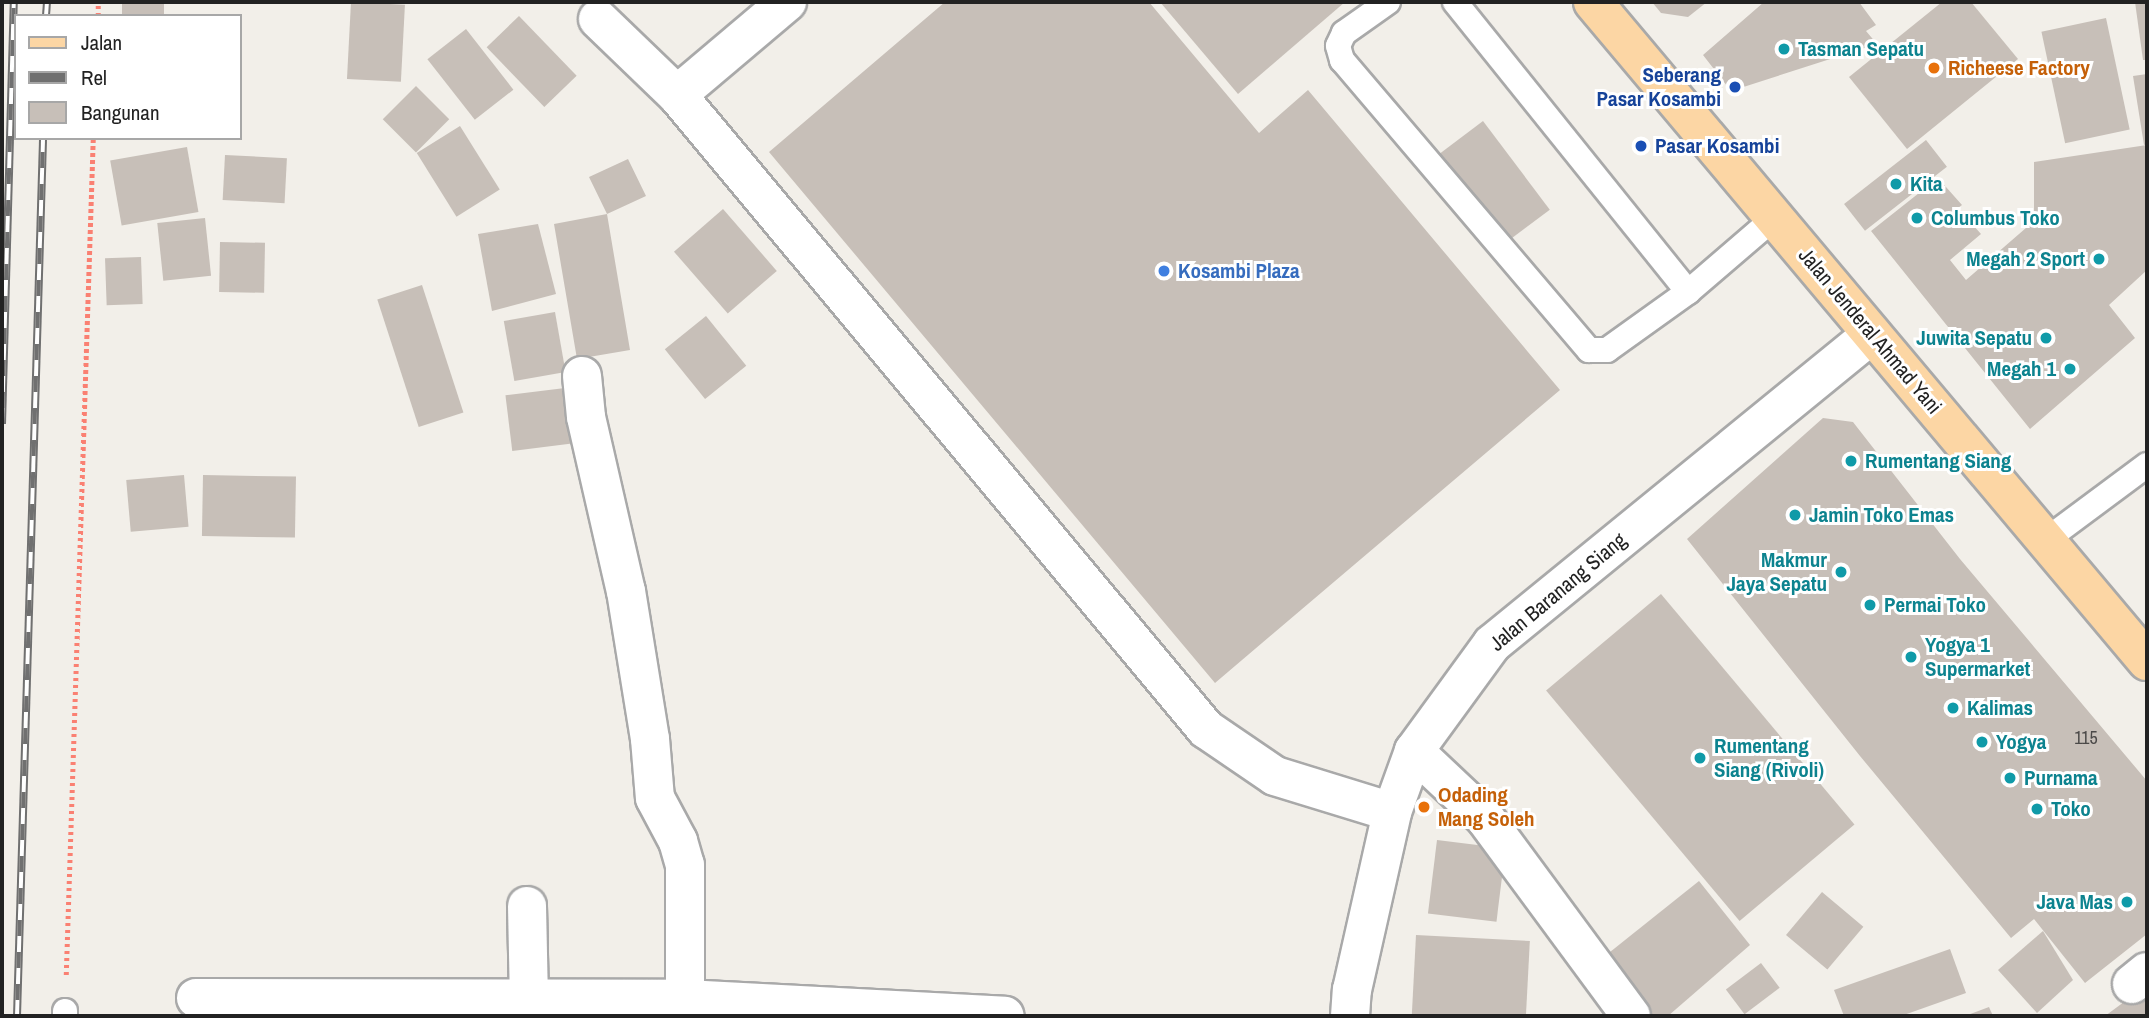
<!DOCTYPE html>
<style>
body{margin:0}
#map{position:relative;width:2149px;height:1018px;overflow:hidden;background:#f2efe9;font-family:"Archivo Narrow",sans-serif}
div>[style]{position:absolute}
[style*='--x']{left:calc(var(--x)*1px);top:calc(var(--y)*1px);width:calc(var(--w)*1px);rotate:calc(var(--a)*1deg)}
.building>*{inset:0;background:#c7bfb8;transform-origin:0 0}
.path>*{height:4.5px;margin-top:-2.25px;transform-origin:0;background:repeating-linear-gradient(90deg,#fa8072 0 3.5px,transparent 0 7px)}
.roads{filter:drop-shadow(2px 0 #a9a9a9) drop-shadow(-2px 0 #a9a9a9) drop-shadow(0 2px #a9a9a9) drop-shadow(0 -2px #a9a9a9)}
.service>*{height:24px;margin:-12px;padding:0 12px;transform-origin:12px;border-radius:12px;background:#fff}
.minor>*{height:38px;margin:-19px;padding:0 19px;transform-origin:19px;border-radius:19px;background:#fff}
.primary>*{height:38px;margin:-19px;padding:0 19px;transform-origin:19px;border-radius:19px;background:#fcd6a4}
.rail>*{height:8px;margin-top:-4px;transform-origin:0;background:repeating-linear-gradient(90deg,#fff 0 16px,#707070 0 32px);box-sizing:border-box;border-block:2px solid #707070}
.dots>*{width:19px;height:19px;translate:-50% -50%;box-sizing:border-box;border:4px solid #fff;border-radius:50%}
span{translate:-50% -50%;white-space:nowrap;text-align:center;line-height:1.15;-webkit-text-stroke:6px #fff;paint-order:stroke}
.number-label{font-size:18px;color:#4b4948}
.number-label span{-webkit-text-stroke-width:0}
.culture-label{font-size:21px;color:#0d838f;font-weight:700}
.left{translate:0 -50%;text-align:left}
.right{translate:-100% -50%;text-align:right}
.food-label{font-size:21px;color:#c56008;font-weight:700}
.transit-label{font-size:21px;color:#164399;font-weight:700}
.shop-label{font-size:21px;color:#366cbe;font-weight:700}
.street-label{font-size:21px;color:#222}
.frame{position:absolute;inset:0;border:4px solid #222;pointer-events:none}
.legend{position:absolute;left:14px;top:14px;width:228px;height:126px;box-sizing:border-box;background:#fff;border:2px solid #a7a7a7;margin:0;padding:9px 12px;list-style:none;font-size:21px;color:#222}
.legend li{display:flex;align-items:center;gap:14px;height:35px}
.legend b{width:35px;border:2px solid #a7a7a7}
</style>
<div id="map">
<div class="building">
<div style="left:122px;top:2px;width:42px;height:14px"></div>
<div style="left:351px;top:2px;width:54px;height:77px;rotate:3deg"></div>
<div style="clip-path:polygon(945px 2px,1149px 2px,1259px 133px,1308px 90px,1560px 390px,1215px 683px,769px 152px)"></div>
<div style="clip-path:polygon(1160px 2px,1345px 2px,1238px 94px)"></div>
<div style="clip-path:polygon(1652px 2px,1707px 2px,1688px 17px,1661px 13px)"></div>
<div style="clip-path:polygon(1764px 2px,1859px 2px,1876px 25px,1866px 31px,1877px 44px,1731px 91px,1703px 55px)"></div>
<div style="clip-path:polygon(1942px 2px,1971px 2px,2018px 59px,1907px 149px,1849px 77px)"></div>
<div style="clip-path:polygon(2135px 2px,2147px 2px,2147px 60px,2143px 60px)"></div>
<div style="left:519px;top:16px;width:83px;height:45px;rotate:46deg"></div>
<div style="left:2106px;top:18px;width:114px;height:66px;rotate:78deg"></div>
<div style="left:466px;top:29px;width:77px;height:49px;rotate:52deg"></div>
<div style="clip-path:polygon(2147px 74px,2147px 144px,2144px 145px,2133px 76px)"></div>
<div style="left:416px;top:86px;width:47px;height:47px;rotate:45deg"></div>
<div style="left:1483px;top:121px;width:111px;height:56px;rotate:53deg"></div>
<div style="left:460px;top:126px;width:75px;height:51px;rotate:58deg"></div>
<div style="left:1926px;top:140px;width:34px;height:104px;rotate:52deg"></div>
<div style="clip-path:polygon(2147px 145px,2147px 270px,2109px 305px,2135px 338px,2030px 429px,1871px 231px,1938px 178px,1962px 205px,1958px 208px,1981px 234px,1950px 260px,1966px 280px,2034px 221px,2034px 162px)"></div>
<div style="left:187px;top:147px;width:66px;height:78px;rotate:80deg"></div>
<div style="left:225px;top:155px;width:62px;height:45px;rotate:3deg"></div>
<div style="clip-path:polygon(628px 159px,646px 196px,607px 214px,630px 350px,577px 359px,554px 224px,607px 214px,589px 177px)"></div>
<div style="left:723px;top:209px;width:82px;height:65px;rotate:49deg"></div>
<div style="left:205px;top:218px;width:58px;height:48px;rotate:84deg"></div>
<div style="clip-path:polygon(538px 224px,556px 294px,492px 311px,478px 234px)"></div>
<div style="left:220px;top:242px;width:45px;height:50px;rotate:1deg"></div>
<div style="left:141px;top:257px;width:47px;height:36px;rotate:88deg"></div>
<div style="left:422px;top:285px;width:134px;height:47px;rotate:72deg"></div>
<div style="left:555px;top:312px;width:61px;height:52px;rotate:80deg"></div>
<div style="left:706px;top:316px;width:64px;height:53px;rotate:51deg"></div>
<div style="left:565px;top:388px;width:56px;height:60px;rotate:83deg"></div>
<div style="clip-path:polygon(1823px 418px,1853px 422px,1960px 559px,2147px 781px,2147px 934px,2085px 983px,2034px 919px,2011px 938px,1860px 756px,1687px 539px)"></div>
<div style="left:184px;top:475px;width:52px;height:58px;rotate:85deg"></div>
<div style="left:203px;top:475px;width:93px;height:61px;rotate:1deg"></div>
<div style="left:1661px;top:594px;width:301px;height:150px;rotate:50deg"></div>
<div style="left:1437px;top:840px;width:69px;height:74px;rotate:7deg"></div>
<div style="clip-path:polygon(1699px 881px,1750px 945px,1668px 1016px,1643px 1016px,1600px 960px)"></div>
<div style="left:1822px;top:892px;width:54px;height:56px;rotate:40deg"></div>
<div style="clip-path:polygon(2043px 931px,2073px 980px,2037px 1013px,1998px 970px)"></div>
<div style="left:1416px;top:935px;width:114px;height:81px;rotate:3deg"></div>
<div style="clip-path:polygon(1950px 949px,1966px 993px,1901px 1016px,1844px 1016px,1834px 990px)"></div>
<div style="left:1761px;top:963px;width:31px;height:44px;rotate:53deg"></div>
<div style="clip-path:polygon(2147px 985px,2147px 1016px,2105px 1016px)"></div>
<div style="clip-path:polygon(1989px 1007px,1993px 1016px,1965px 1016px)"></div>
</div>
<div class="path">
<div style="--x:98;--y:16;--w:14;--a:-90"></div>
<div style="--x:66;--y:975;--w:837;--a:-88.15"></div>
</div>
<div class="roads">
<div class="service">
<div style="--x:1388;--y:2;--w:54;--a:144.8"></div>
<div style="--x:1344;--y:33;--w:14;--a:115"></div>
<div style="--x:1338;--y:46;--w:15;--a:74"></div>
<div style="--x:1342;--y:60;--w:381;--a:49.6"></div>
<div style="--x:1589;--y:350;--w:18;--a:0"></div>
<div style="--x:1607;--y:350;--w:100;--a:-35.6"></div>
<div style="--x:1688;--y:292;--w:113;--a:-40.7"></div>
<div style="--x:1455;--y:2;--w:372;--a:51.2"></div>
<div style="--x:2046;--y:540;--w:126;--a:-36.6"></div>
<div style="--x:65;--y:1016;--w:5;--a:-90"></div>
</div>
<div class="minor">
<div style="--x:598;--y:19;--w:110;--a:43.9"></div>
<div style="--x:677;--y:95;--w:826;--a:50.16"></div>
<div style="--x:1206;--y:729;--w:83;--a:34.3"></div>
<div style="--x:1275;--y:776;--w:122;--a:17.1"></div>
<div style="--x:677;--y:95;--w:144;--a:-40.2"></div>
<div style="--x:582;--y:376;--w:41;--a:84.4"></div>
<div style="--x:586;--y:417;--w:179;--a:77.1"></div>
<div style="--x:626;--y:591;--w:150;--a:80.8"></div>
<div style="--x:650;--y:739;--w:59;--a:85.2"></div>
<div style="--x:655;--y:798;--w:49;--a:61.9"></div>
<div style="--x:678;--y:841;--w:25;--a:74"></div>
<div style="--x:685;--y:865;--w:134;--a:90"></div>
<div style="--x:1414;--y:751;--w:98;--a:43.3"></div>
<div style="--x:1485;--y:818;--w:246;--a:53.6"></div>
<div style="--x:527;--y:906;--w:92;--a:88.8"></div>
<div style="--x:2132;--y:984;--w:19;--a:-39"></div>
<div style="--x:196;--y:998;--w:489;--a:0.1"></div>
<div style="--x:685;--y:999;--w:320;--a:3"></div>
<div style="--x:1350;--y:1016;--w:26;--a:-86"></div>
<div style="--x:1352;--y:990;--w:182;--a:-77.3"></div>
<div style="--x:1392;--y:812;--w:65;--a:-70.2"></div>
<div style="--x:1414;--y:751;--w:132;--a:-53.9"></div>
<div style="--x:1492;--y:644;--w:490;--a:-39.2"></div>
</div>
<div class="primary">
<div style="--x:1593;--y:2;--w:861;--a:49.95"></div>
</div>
</div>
<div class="rail">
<div style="--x:46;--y:16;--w:14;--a:-86"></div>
<div style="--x:2;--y:424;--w:422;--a:-88.4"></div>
<div style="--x:17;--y:1016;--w:878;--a:-88.3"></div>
</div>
<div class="dots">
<div style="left:1784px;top:49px;background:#0f9aa8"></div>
<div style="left:1934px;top:68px;background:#e8710a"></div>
<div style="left:1735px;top:87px;background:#1a4fb4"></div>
<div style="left:1641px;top:146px;background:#1a4fb4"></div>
<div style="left:1896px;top:184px;background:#0f9aa8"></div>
<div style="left:1917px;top:218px;background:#0f9aa8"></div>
<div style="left:2099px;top:259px;background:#0f9aa8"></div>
<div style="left:1164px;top:271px;background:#3f7fe0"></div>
<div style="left:2046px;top:338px;background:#0f9aa8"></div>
<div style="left:2070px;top:369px;background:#0f9aa8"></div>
<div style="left:1851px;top:461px;background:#0f9aa8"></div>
<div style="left:1795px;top:515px;background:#0f9aa8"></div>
<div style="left:1841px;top:572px;background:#0f9aa8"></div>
<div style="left:1870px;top:605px;background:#0f9aa8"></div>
<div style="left:1911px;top:657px;background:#0f9aa8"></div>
<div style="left:1953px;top:708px;background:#0f9aa8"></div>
<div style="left:1982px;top:742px;background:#0f9aa8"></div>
<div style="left:1700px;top:758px;background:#0f9aa8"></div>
<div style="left:2010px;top:778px;background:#0f9aa8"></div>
<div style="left:1424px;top:807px;background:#e8710a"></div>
<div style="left:2037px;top:809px;background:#0f9aa8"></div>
<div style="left:2127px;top:902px;background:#0f9aa8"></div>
</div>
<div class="number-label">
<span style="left:2086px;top:738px">115</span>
</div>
<div class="culture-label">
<span class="left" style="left:1798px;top:49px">Tasman Sepatu</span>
<span class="left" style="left:1910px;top:184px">Kita</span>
<span class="left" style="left:1931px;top:218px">Columbus Toko</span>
<span class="right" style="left:2085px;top:259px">Megah 2 Sport</span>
<span class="right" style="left:2032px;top:338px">Juwita Sepatu</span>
<span class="right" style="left:2056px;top:369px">Megah 1</span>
<span class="left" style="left:1865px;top:461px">Rumentang Siang</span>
<span class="left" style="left:1809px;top:515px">Jamin Toko Emas</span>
<span class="right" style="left:1827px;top:572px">Makmur<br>Jaya Sepatu</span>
<span class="left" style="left:1884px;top:605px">Permai Toko</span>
<span class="left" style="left:1925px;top:657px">Yogya 1<br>Supermarket</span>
<span class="left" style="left:1967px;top:708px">Kalimas</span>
<span class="left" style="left:1996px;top:742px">Yogya</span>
<span class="left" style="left:1714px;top:758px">Rumentang<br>Siang (Rivoli)</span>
<span class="left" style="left:2024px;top:778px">Purnama</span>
<span class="left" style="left:2051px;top:809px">Toko</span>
<span class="right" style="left:2113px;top:902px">Java Mas</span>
</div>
<div class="food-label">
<span class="left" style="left:1948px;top:68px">Richeese Factory</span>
<span class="left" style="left:1438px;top:807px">Odading<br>Mang Soleh</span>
</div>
<div class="transit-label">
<span class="right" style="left:1721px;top:87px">Seberang<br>Pasar Kosambi</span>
<span class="left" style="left:1655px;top:146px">Pasar Kosambi</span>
</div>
<div class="shop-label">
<span class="left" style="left:1178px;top:271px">Kosambi Plaza</span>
</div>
<div class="street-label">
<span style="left:1870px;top:331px;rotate:50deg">Jalan Jenderal Ahmad Yani</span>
<span style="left:1558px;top:592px;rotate:-40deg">Jalan Baranang Siang</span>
</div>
<div class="frame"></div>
<ul class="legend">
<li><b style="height:9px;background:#fcd6a4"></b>Jalan</li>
<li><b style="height:9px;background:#707070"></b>Rel</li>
<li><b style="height:19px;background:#c7bfb8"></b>Bangunan</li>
</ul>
</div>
